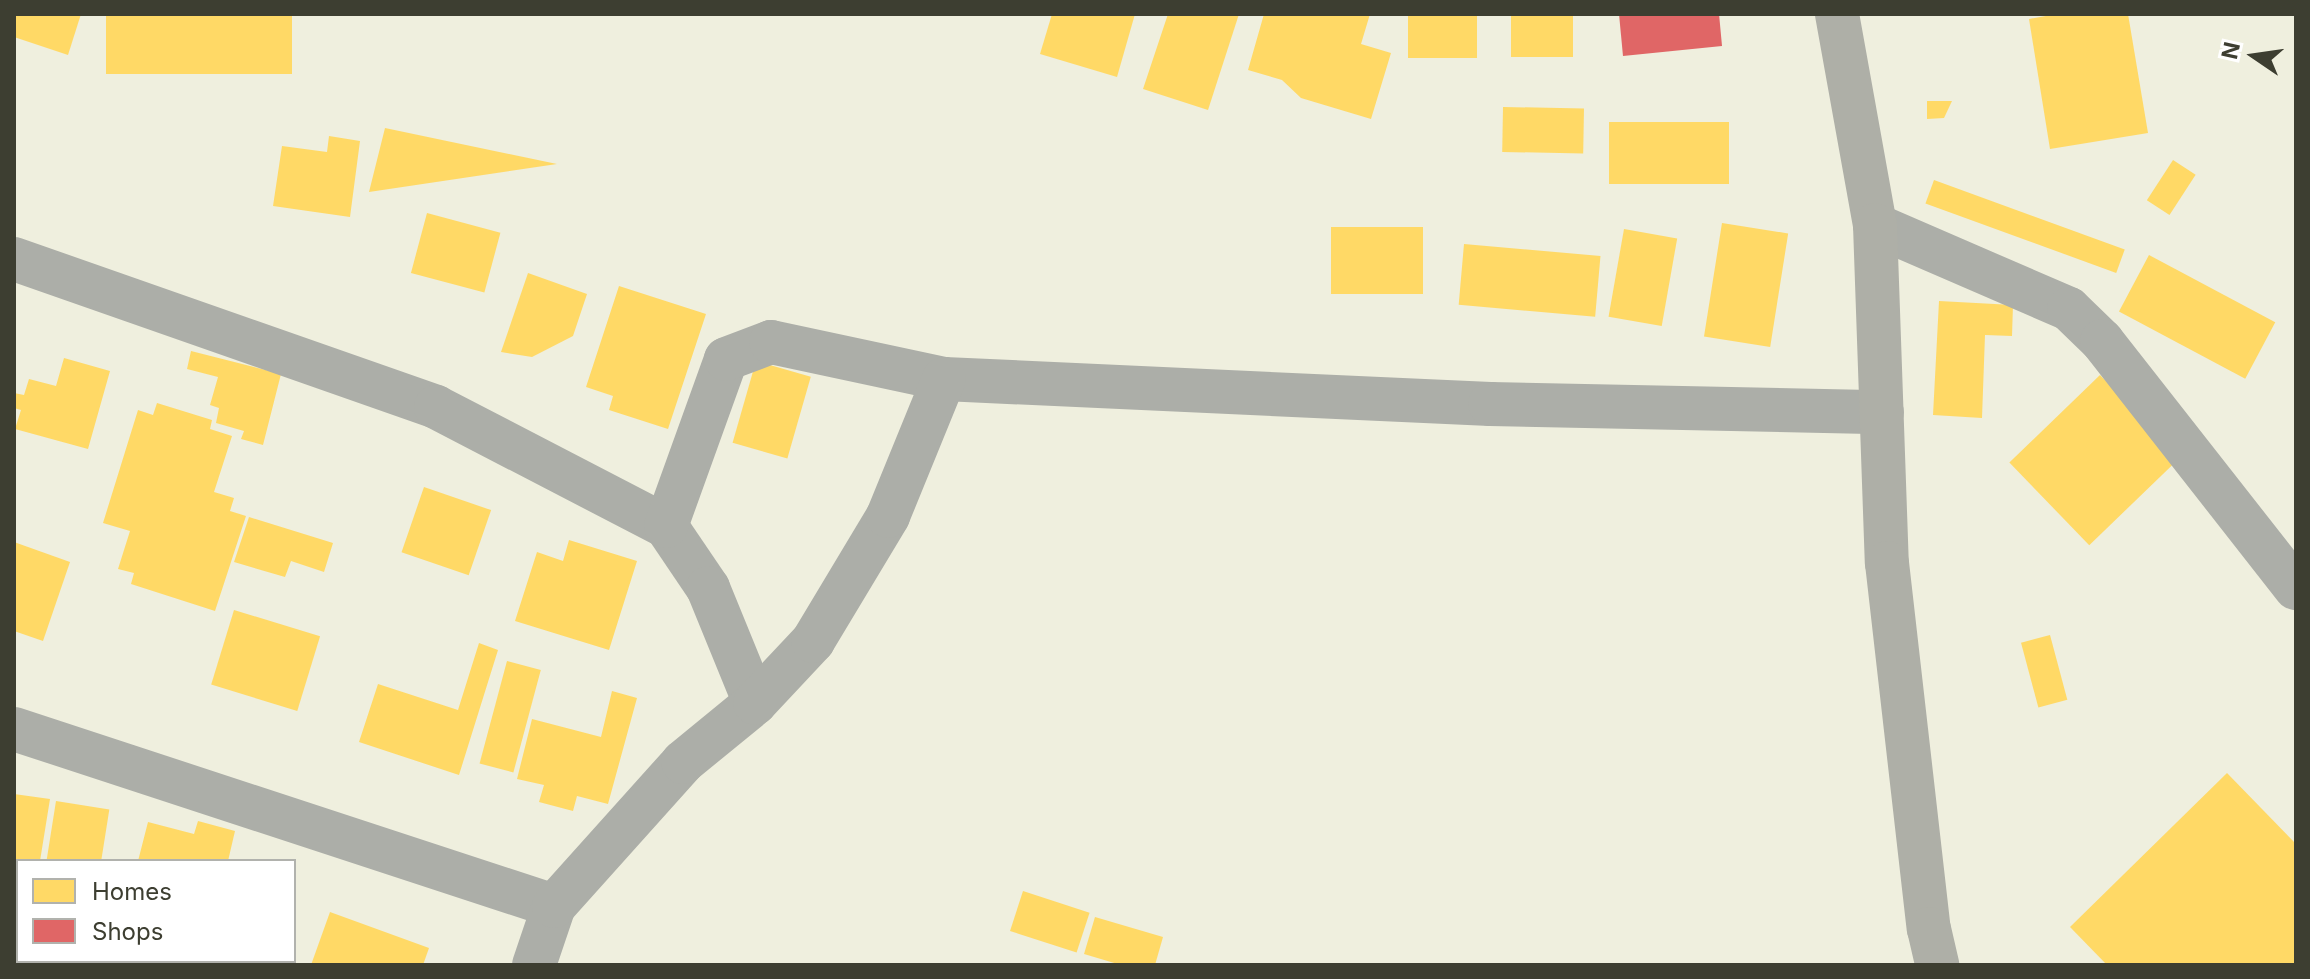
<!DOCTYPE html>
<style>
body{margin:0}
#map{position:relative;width:2310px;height:979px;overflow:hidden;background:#efefde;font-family:Inter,sans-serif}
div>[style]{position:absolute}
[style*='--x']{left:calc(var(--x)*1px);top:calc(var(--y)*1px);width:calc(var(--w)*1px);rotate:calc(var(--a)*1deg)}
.homes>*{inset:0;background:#ffd966;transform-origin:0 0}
.shops>*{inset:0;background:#e06666}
.minor>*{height:44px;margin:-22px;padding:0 22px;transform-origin:22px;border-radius:22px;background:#acaea8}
.primary>*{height:44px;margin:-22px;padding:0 22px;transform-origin:22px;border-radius:22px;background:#aeafa7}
span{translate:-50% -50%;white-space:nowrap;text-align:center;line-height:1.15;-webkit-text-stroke:8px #fff;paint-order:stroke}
.frame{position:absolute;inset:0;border:16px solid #3d3e31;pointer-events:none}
.legend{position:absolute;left:16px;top:859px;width:280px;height:104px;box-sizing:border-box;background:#fff;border:2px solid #b1b2ad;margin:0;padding:10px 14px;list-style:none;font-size:24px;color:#3d3e31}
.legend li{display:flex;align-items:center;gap:16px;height:40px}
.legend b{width:40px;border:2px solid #b1b2ad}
.north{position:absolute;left:2214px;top:16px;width:80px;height:80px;-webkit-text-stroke:6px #fff;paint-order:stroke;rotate:283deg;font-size:22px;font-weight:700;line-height:32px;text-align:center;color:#3d3e31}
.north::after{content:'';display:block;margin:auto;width:28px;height:36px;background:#3d3e31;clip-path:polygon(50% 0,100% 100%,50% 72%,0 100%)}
</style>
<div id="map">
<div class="homes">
<div style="clip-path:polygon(14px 14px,81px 14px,68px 55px,14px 37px)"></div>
<div style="left:106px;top:14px;width:186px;height:60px"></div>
<div style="clip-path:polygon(1052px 14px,1135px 14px,1117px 77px,1040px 54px)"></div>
<div style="clip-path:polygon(1168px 14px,1239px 14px,1208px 110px,1143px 89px)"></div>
<div style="clip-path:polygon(1264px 14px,1370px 14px,1361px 44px,1391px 53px,1371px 119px,1301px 98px,1282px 80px,1248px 70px)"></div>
<div style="left:1408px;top:14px;width:69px;height:44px"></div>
<div style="left:1511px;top:14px;width:62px;height:43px"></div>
<div style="clip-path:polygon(2057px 14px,2128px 14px,2148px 133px,2050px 149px,2029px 19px)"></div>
<div style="clip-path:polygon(1927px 101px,1952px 101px,1944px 118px,1927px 119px)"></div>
<div style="left:1503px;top:107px;width:81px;height:45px;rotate:1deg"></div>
<div style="left:1609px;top:122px;width:120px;height:62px"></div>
<div style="clip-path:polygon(385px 128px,557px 164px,369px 192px)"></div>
<div style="clip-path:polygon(329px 136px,360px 141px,350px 217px,273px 206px,282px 146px,327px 152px)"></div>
<div style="left:2173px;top:160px;width:27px;height:48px;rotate:33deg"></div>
<div style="left:1934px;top:180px;width:203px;height:25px;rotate:20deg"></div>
<div style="left:427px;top:213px;width:76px;height:62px;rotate:15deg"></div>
<div style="left:1722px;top:223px;width:67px;height:115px;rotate:9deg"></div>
<div style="left:1331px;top:227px;width:92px;height:67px"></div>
<div style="left:1624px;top:229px;width:54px;height:89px;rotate:10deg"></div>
<div style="left:1464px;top:244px;width:137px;height:61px;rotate:5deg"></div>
<div style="left:2149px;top:255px;width:143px;height:64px;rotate:28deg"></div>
<div style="clip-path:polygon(528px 273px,587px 294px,573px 336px,532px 357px,501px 352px)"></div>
<div style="clip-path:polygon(619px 286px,706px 314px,668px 429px,609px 410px,613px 396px,586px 387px)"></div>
<div style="clip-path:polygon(1939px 301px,2013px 305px,2012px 336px,1985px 335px,1982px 418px,1933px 415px)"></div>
<div style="clip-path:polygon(191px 351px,281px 374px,263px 445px,241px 439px,244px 431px,216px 423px,219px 408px,210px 405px,218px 377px,187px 369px)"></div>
<div style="clip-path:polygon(64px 358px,110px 371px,88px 449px,15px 429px,21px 410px,14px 408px,14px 393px,24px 395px,29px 379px,56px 386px)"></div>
<div style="left:756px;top:361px;width:57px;height:85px;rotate:16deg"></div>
<div style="left:2100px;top:375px;width:115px;height:126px;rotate:46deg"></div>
<div style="clip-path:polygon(157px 403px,212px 420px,210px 429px,232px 436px,214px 492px,234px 498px,230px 511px,246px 516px,215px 611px,131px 584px,134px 573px,118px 569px,130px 531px,103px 523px,138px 410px,153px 415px)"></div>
<div style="left:424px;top:487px;width:71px;height:69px;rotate:19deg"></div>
<div style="clip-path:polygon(249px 517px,333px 543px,324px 572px,291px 561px,285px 577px,234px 562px)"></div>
<div style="clip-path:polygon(569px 540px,637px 561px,609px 650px,515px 621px,537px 552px,563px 561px)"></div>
<div style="clip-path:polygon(14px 542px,70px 562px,43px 641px,14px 631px)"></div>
<div style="left:234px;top:610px;width:90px;height:78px;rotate:17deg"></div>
<div style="left:2050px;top:635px;width:67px;height:30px;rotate:75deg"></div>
<div style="clip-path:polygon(479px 643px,498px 650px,459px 775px,359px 742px,378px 684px,458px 710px)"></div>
<div style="left:507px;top:661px;width:35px;height:106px;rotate:15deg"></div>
<div style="clip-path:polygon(612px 691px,637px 698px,608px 804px,577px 796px,573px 811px,539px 802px,544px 785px,517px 779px,532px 719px,601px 737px)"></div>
<div style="clip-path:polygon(2227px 773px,2296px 844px,2296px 965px,2107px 965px,2070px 927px)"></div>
<div style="clip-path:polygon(14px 794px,50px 799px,40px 861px,18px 861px,18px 895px,14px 895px)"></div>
<div style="left:56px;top:801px;width:54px;height:61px;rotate:9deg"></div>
<div style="clip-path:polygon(198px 821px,235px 831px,228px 861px,138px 861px,148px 822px,194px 834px)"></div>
<div style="left:1023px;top:891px;width:70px;height:42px;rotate:18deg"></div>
<div style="clip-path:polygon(330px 912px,429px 948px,423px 965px,311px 965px)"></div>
<div style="clip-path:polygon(1095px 917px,1163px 937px,1155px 965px,1121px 965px,1084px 954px)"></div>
</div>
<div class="shops">
<div style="clip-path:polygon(1619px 14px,1719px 14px,1722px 46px,1623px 56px)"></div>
</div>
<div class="minor">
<div style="--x:1875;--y:225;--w:211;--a:23.4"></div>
<div style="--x:2069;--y:309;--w:46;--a:44.1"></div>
<div style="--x:2102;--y:341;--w:314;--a:51.9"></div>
<div style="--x:14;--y:259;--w:447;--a:19.3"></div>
<div style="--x:436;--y:407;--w:259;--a:27.4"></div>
<div style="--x:666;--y:526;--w:75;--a:55.9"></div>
<div style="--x:708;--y:588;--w:124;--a:67.8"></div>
<div style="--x:666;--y:526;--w:177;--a:-70.2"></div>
<div style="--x:726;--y:359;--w:48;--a:-20.7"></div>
<div style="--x:771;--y:342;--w:177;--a:12.1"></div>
<div style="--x:944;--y:379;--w:547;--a:2.62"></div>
<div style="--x:1490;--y:404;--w:392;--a:1.2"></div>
<div style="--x:14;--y:729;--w:568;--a:18.15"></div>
<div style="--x:534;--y:965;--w:62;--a:-71.3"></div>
<div style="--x:554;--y:906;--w:193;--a:-48.1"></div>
<div style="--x:683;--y:762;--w:93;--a:-39.3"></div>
<div style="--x:755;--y:703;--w:85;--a:-46.9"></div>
<div style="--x:813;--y:641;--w:146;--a:-59"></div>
<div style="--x:888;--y:516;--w:148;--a:-67.8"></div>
</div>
<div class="primary">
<div style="--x:1837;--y:14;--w:214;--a:79.8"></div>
<div style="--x:1875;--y:225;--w:338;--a:88"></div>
<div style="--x:1887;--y:563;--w:368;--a:83.5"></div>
<div style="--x:1929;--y:929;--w:37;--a:77"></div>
</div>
<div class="frame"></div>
<ul class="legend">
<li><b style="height:22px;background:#ffd966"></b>Homes</li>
<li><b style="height:22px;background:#e06666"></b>Shops</li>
</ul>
<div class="north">N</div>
</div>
